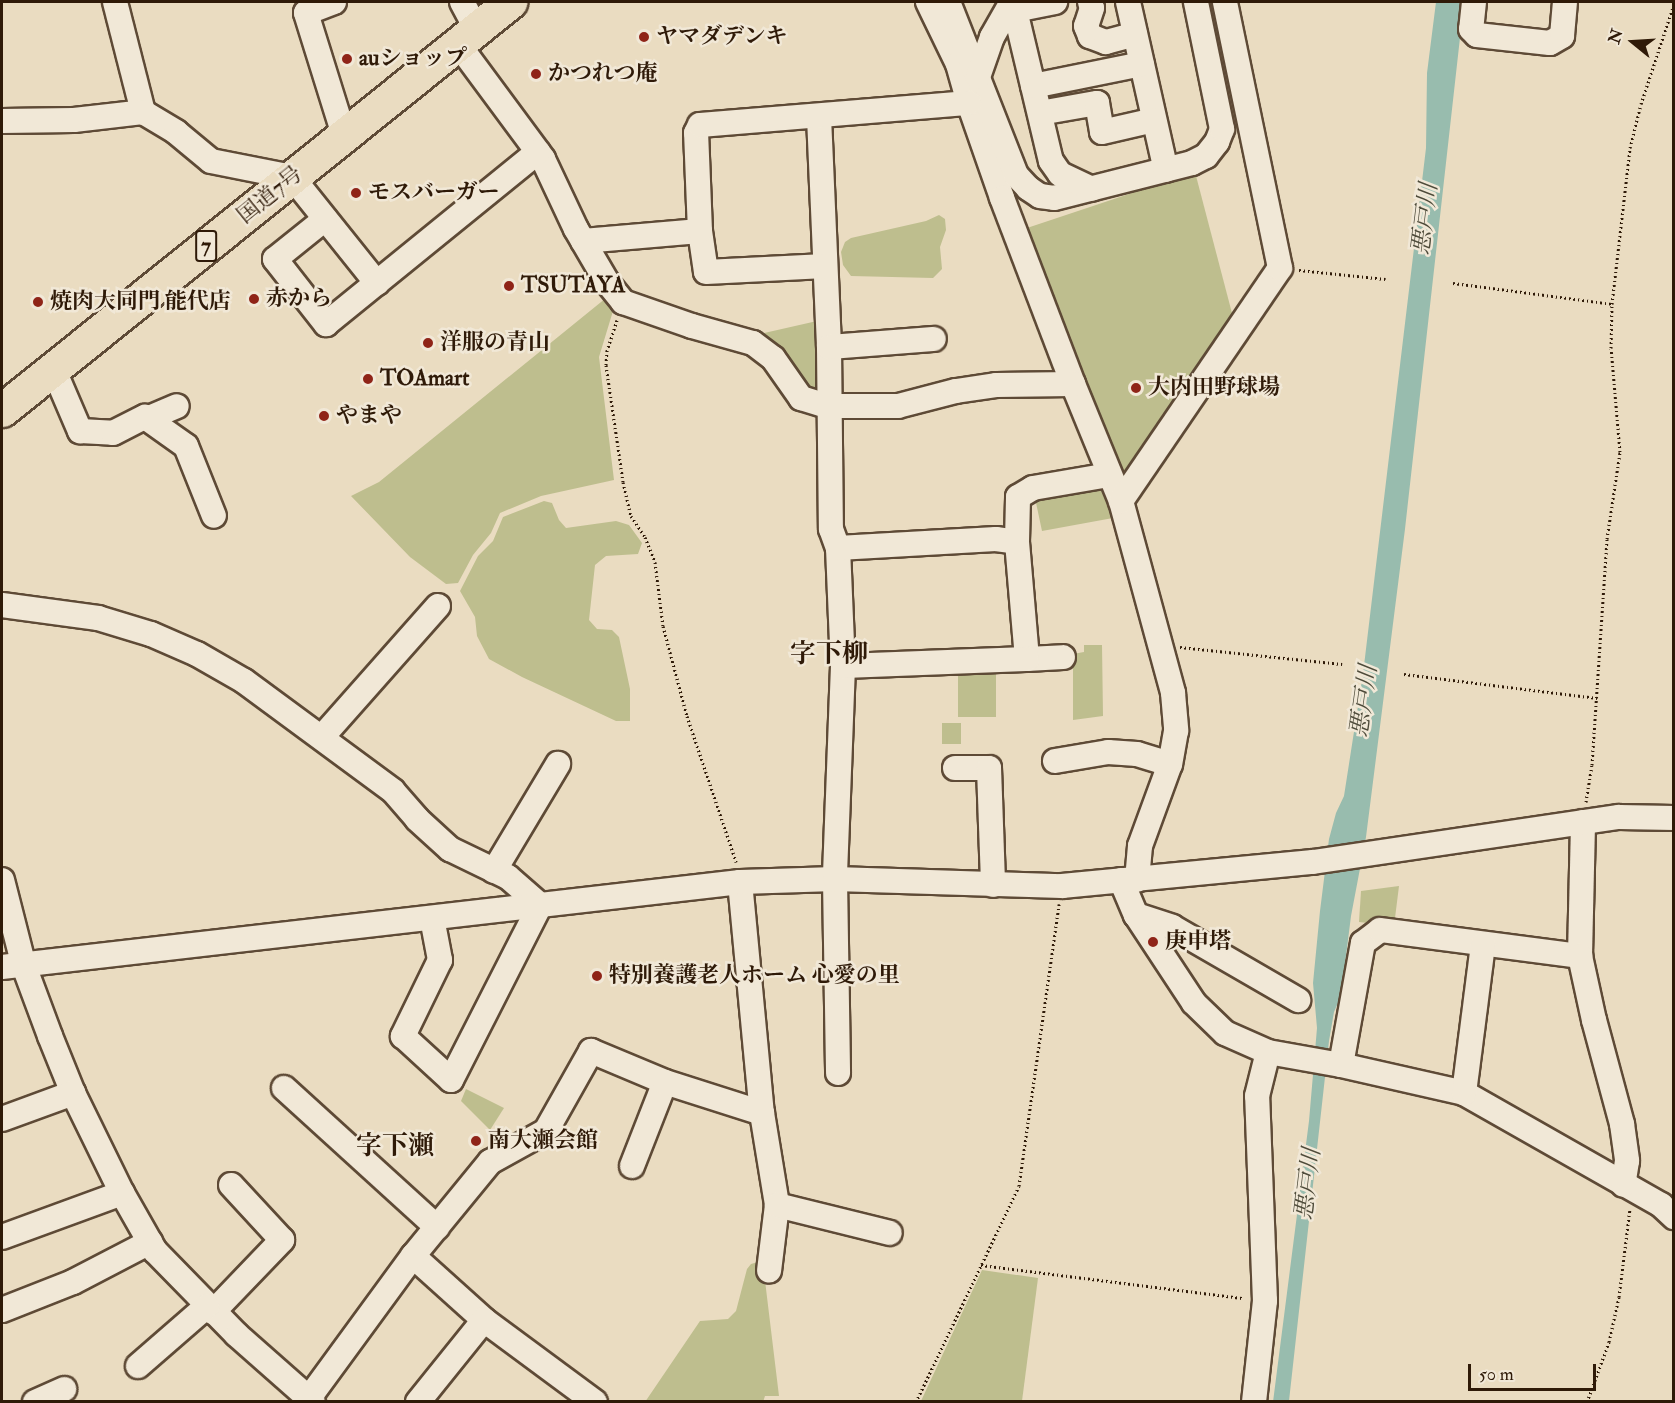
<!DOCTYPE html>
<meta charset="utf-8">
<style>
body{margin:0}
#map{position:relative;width:1675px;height:1403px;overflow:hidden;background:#eadcc1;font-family:"IM FELL Double Pica","Noto Serif JP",serif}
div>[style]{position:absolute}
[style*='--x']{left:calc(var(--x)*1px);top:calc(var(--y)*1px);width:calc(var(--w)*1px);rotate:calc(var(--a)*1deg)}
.green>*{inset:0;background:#bebe8e;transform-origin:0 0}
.water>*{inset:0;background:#98bcae}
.path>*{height:3px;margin-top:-1.5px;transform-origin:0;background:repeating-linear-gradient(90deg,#2f1a08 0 1.5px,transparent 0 4.5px)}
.roads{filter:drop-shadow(2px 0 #5e4a36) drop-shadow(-2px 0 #5e4a36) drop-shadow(0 2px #5e4a36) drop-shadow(0 -2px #5e4a36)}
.minor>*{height:24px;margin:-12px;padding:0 12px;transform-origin:12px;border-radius:12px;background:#f1e8d7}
.highway>*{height:33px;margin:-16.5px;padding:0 16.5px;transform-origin:16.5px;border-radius:16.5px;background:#eadcc1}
.dots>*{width:16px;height:16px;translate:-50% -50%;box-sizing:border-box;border:3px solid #f1e8d7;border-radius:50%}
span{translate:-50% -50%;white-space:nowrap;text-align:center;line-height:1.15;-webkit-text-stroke:5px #f1e8d7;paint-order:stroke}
.shield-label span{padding:2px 4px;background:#f1e8d7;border:2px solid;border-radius:4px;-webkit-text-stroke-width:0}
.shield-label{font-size:21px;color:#2f1a08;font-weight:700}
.poi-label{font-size:22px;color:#2f1a08;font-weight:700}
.left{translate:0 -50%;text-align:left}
.street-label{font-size:22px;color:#2f1a08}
.water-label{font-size:24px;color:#4e4b3a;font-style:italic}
.quarter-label{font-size:26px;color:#2f1a08;font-weight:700}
.frame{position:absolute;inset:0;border:3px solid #2f1a08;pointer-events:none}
.north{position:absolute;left:1603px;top:12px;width:60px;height:60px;-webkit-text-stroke:4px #f1e8d7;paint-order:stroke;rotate:288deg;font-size:16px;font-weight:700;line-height:24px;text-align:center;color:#2f1a08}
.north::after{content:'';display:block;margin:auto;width:21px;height:27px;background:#2f1a08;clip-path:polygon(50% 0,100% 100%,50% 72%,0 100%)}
.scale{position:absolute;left:1468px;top:1364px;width:128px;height:27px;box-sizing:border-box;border:3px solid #2f1a08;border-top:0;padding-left:8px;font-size:18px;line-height:21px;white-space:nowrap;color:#2f1a08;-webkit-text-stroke:4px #f1e8d7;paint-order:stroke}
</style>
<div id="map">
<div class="green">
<div style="clip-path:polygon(1195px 172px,1233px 317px,1124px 489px,1024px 229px)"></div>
<div style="clip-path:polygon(939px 215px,945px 219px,946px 230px,940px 247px,942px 269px,933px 278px,851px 276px,843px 265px,841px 252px,845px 242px,851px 238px,926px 221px)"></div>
<div style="clip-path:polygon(606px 298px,613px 311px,599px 357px,614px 480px,541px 496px,500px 513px,491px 533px,473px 555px,458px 583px,446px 584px,410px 557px,351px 496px,379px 482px)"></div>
<div style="clip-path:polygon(817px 321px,824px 388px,815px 396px,756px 335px)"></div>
<div style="clip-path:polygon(1093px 484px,1108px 489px,1113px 518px,1042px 531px,1035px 498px)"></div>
<div style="clip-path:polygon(544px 501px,552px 503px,559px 520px,566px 528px,616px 521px,629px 525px,642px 543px,638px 554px,606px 556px,595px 565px,589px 620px,597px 629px,612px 630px,619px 637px,630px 689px,630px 721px,616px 721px,522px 677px,489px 659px,477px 636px,475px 617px,460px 591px,478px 556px,493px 541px,503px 517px)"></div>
<div style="clip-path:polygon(1084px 645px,1102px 645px,1103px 716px,1073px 720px,1073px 654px,1084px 652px)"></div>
<div style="left:958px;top:670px;width:38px;height:47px"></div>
<div style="left:942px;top:723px;width:19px;height:21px"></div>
<div style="clip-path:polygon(1399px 886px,1394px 926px,1359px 922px,1361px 891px)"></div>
<div style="clip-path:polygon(466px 1089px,504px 1108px,490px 1130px,461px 1101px)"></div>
<div style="clip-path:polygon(758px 1262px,763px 1264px,779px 1396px,765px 1396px,763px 1402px,645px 1402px,700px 1321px,728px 1319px,736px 1311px,747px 1269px,751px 1264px)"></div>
<div style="clip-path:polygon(982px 1270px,1038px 1278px,1022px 1401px,921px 1401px)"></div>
</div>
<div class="water">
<div style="clip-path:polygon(1436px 2px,1464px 2px,1405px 529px,1366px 837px,1351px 916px,1341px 996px,1334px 1012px,1329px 1041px,1289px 1401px,1273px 1402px,1309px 1121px,1317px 1028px,1313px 983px,1320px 911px,1329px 839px,1336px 813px,1344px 796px,1363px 674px,1426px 148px,1427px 73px)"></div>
</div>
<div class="path">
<div style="--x:1299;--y:270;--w:87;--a:5.9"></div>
<div style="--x:1453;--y:283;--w:160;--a:7.5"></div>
<div style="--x:617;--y:320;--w:32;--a:108"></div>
<div style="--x:607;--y:350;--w:15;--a:94"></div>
<div style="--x:606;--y:365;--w:118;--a:81.7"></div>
<div style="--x:623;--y:482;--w:35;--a:77"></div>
<div style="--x:631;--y:516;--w:25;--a:56"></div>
<div style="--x:645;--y:537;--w:27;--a:68"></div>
<div style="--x:655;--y:562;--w:64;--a:82.9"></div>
<div style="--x:663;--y:626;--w:93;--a:75.1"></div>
<div style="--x:687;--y:716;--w:154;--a:71.4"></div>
<div style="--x:1180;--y:647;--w:163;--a:6"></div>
<div style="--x:1404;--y:674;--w:195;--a:7.1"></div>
<div style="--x:1586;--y:802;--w:37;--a:-81"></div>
<div style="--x:1592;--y:765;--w:226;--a:-86.2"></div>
<div style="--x:1607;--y:539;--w:88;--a:-81.5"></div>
<div style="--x:1620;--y:452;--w:104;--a:-94.9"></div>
<div style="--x:1611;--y:348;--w:44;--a:-88.7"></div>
<div style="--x:1612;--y:304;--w:157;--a:-83.4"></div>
<div style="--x:1630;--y:148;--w:45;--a:-76"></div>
<div style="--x:1641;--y:104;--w:105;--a:-71.7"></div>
<div style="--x:981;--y:1265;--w:265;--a:7.2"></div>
<div style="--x:916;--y:1402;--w:239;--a:-64.5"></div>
<div style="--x:1019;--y:1186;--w:285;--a:-81.9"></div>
<div style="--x:1587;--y:1402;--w:64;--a:-69.9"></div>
<div style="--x:1609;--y:1342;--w:46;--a:-77.5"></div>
<div style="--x:1619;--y:1297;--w:89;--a:-82.9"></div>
</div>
<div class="roads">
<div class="minor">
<div style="--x:115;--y:2;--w:114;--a:75.7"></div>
<div style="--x:334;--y:2;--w:30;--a:159"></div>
<div style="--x:306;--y:13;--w:128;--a:72.7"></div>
<div style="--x:462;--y:2;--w:30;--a:62"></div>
<div style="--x:928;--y:2;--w:69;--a:64.2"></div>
<div style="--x:958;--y:64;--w:41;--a:74.2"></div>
<div style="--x:969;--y:103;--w:101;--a:70.8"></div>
<div style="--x:1002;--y:198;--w:199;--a:69.1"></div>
<div style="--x:1073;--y:384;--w:126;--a:67.7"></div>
<div style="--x:1121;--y:501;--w:199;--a:74.8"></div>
<div style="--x:1173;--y:693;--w:38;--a:85"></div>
<div style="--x:1176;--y:731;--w:34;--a:100"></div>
<div style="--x:1170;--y:764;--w:87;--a:110.1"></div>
<div style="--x:1140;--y:846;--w:34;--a:95"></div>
<div style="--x:948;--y:2;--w:186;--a:68.5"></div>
<div style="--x:1016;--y:175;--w:18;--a:47"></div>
<div style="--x:1028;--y:188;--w:14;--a:34"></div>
<div style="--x:1040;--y:196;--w:14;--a:8"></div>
<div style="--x:1054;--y:198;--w:142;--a:-14.2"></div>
<div style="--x:1192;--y:163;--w:16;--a:-27"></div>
<div style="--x:1206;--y:156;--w:18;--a:-52"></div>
<div style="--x:1217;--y:142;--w:14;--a:-69"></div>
<div style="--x:1222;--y:129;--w:130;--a:-101.6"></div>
<div style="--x:1013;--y:2;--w:163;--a:76.6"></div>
<div style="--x:1051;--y:161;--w:16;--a:55"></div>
<div style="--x:1060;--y:174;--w:35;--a:25"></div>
<div style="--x:1090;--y:2;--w:6;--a:72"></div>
<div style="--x:1092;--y:8;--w:19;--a:108"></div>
<div style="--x:1086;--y:26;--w:11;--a:68"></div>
<div style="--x:1090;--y:36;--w:17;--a:21"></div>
<div style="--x:1106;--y:42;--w:30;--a:-15"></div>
<div style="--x:1128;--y:2;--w:172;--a:77.3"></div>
<div style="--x:1474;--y:2;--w:27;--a:96"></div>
<div style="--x:1471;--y:29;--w:8;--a:45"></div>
<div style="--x:1477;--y:35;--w:73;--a:6.3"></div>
<div style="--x:1550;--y:43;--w:14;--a:-30"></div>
<div style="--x:1562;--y:36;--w:34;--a:-85"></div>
<div style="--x:1015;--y:10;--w:41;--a:-11.3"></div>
<div style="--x:458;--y:44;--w:143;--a:53.5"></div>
<div style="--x:543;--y:159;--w:77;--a:64.8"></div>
<div style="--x:576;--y:229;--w:61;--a:59.7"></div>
<div style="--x:607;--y:282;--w:26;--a:51"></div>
<div style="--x:623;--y:302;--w:73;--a:19.2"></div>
<div style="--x:692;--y:326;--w:63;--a:15.6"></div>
<div style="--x:753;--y:343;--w:25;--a:37"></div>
<div style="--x:773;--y:358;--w:49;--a:55"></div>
<div style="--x:801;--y:398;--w:28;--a:17"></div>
<div style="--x:828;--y:406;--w:70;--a:0"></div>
<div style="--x:898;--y:406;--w:60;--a:-14.5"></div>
<div style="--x:956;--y:391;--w:40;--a:-8.5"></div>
<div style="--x:996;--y:385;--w:77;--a:-0.7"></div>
<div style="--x:978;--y:77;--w:42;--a:-70.7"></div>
<div style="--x:992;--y:37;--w:40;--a:-60.3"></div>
<div style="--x:1033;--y:86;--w:111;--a:-11.4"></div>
<div style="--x:1040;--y:113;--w:58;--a:-10"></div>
<div style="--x:1097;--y:103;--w:29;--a:80"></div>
<div style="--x:1102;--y:132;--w:53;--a:-13"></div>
<div style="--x:819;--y:117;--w:230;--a:87.5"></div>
<div style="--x:829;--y:347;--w:182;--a:89.4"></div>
<div style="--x:831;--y:529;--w:20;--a:70"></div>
<div style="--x:838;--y:548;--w:118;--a:87.6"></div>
<div style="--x:843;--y:666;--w:213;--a:92.2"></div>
<div style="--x:835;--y:879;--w:194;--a:89.1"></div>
<div style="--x:2;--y:121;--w:72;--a:-0.8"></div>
<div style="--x:74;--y:120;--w:69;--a:-6.6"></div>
<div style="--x:143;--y:112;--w:39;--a:31"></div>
<div style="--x:176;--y:132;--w:45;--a:39.6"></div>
<div style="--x:211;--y:161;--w:83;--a:11.2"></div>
<div style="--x:292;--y:177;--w:136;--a:51.3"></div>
<div style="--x:325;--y:219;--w:64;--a:141.3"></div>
<div style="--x:275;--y:259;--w:83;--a:51.9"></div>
<div style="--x:326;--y:324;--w:273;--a:-39.1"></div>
<div style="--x:700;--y:231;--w:41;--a:81.7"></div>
<div style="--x:706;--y:272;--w:119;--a:-2.9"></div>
<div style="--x:583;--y:241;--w:117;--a:-4.9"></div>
<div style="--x:700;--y:231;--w:98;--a:-92.3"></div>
<div style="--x:696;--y:133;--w:9;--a:-63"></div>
<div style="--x:700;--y:125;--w:270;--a:-4.7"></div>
<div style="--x:829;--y:347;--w:105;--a:-4.4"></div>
<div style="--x:53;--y:368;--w:69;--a:66.8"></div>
<div style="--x:80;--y:431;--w:33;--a:3"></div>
<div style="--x:113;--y:433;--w:36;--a:-27"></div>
<div style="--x:145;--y:417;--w:50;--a:35.3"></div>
<div style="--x:186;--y:446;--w:75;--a:68.2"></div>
<div style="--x:149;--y:418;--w:30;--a:-23"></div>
<div style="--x:1121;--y:501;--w:282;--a:-55.7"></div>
<div style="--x:1280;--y:268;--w:272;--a:-101.7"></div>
<div style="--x:1017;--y:542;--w:117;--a:85.1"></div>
<div style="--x:1027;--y:659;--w:36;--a:-3"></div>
<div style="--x:838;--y:548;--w:158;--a:-3.3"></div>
<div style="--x:996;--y:539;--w:21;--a:8"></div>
<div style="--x:1017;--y:542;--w:45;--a:-88.7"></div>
<div style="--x:1018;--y:497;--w:17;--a:-31"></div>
<div style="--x:1033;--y:488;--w:77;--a:-9.7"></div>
<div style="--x:2;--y:605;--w:97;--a:7.7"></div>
<div style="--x:98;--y:618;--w:55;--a:16.8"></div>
<div style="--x:151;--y:634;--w:50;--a:23.5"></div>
<div style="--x:197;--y:654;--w:54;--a:29.9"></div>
<div style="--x:244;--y:681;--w:185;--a:36.4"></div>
<div style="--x:393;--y:791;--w:37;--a:49"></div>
<div style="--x:417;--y:819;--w:45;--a:42.3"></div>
<div style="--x:450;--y:849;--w:64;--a:25.8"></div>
<div style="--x:508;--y:877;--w:43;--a:41.2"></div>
<div style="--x:843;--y:666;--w:184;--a:-2.2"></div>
<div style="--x:322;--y:737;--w:175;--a:-48.5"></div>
<div style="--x:1055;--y:761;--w:54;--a:-9.6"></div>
<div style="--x:1108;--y:752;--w:29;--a:4"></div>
<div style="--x:1137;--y:754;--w:34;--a:17"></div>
<div style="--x:955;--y:768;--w:34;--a:0"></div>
<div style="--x:989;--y:768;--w:117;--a:88"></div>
<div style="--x:494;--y:871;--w:125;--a:-59.1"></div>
<div style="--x:2;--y:880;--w:89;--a:75.7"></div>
<div style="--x:24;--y:966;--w:75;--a:69.6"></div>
<div style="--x:50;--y:1036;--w:61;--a:68"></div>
<div style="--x:73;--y:1093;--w:111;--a:63.9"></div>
<div style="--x:122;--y:1193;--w:67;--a:60.4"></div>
<div style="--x:155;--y:1251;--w:117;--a:45.7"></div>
<div style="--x:237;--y:1335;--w:101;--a:41.4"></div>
<div style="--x:1121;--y:880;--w:38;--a:67"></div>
<div style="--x:1136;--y:915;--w:105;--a:56.6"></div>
<div style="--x:1194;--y:1003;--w:43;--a:44.1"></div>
<div style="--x:1225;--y:1033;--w:47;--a:23.8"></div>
<div style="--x:1268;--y:1052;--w:74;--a:10.1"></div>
<div style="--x:1341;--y:1065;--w:126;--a:12.8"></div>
<div style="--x:1464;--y:1093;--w:227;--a:29.6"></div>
<div style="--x:1661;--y:1205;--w:18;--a:43"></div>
<div style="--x:740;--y:882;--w:232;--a:84.6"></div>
<div style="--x:762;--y:1113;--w:93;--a:80.7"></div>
<div style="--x:777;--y:1205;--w:66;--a:96.9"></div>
<div style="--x:1136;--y:915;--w:38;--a:18"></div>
<div style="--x:1172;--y:927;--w:146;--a:30.1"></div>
<div style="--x:432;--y:918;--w:43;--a:79.2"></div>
<div style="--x:440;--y:960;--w:85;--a:116"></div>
<div style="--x:403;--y:1036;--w:65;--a:42.5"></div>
<div style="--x:451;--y:1080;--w:196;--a:-63"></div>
<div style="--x:1580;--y:956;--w:134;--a:-88.7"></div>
<div style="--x:2;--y:967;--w:743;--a:-6.57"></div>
<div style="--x:740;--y:882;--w:95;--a:-1.8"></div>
<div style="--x:835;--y:879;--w:227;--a:1.8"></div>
<div style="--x:1062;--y:886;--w:252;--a:-5.5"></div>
<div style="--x:1313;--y:862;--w:309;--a:-8.4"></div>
<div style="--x:1619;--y:817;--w:55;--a:1"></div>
<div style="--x:1341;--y:1065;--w:124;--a:-79.8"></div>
<div style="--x:1363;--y:943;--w:21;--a:-37"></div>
<div style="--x:1380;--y:930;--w:202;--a:7.4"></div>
<div style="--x:1580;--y:956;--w:66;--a:77.7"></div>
<div style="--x:1594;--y:1020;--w:108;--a:74.9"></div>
<div style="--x:1622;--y:1124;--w:37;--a:82"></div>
<div style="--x:1627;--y:1161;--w:24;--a:99"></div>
<div style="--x:284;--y:1088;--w:207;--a:42.3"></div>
<div style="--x:1464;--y:1093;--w:150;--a:-82.7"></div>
<div style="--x:2;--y:1119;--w:76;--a:-20.1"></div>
<div style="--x:632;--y:1166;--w:90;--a:-68.6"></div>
<div style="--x:777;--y:1205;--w:116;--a:13.9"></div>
<div style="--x:2;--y:1237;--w:128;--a:-20.1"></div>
<div style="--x:413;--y:1256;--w:96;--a:42"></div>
<div style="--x:484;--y:1320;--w:138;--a:36.5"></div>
<div style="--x:2;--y:1310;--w:76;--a:-21.5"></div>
<div style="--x:73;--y:1282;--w:87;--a:-27.5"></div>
<div style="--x:213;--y:1312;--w:100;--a:-46.2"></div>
<div style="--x:282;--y:1240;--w:75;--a:-132.8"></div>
<div style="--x:138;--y:1366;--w:91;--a:-41"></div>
<div style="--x:309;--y:1398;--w:176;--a:-53.8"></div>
<div style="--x:413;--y:1256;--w:122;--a:-50.7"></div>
<div style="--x:490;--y:1162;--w:64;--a:-29"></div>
<div style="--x:546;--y:1131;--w:92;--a:-60.6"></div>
<div style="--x:591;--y:1051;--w:80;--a:22.7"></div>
<div style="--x:665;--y:1082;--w:102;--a:17.7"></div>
<div style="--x:35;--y:1402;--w:32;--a:-24"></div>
<div style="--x:418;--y:1402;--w:105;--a:-51.2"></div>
<div style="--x:1254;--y:1402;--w:102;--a:-83.8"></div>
<div style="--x:1265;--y:1301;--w:205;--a:-92.2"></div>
<div style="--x:1257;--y:1096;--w:45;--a:-76"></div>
</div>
<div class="highway">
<div style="--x:2;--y:410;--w:652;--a:-38.77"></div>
</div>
</div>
<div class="dots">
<div style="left:644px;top:37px;background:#8f2418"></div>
<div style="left:347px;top:59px;background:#8f2418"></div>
<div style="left:536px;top:74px;background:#8f2418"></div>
<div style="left:356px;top:193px;background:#8f2418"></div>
<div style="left:509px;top:286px;background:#8f2418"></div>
<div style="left:254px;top:299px;background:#8f2418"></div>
<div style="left:38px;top:302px;background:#8f2418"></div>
<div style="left:428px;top:343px;background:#8f2418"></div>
<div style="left:368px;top:379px;background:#8f2418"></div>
<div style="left:1136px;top:388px;background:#8f2418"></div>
<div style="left:324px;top:416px;background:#8f2418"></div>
<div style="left:1153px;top:942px;background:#8f2418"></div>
<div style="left:597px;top:976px;background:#8f2418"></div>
<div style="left:476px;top:1141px;background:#8f2418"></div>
</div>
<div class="shield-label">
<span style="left:206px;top:246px">7</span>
</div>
<div class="poi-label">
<span class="left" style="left:656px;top:37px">ヤマダデンキ</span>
<span class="left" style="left:359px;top:59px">auショップ</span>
<span class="left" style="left:548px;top:74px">かつれつ庵</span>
<span class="left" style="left:368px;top:193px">モスバーガー</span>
<span class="left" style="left:521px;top:286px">TSUTAYA</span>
<span class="left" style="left:266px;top:299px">赤から</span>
<span class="left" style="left:50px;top:302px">焼肉大同門 能代店</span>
<span class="left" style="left:440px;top:343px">洋服の青山</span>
<span class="left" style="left:380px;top:379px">TOAmart</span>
<span class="left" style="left:1148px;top:388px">大内田野球場</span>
<span class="left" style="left:336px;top:416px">やまや</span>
<span class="left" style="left:1165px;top:942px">庚申塔</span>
<span class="left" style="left:609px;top:976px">特別養護老人ホーム 心愛の里</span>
<span class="left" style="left:488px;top:1141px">南大瀬会館</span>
</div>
<div class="street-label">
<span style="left:270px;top:195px;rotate:-39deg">国道7号</span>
</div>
<div class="water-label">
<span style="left:1425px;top:219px;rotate:-83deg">悪戸川</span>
<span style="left:1364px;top:701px;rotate:-82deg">悪戸川</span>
<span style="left:1308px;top:1184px;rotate:-83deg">悪戸川</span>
</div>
<div class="quarter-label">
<span style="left:829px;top:655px">字下柳</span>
<span style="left:395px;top:1147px">字下瀬</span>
</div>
<div class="frame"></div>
<div class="north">N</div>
<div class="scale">50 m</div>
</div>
